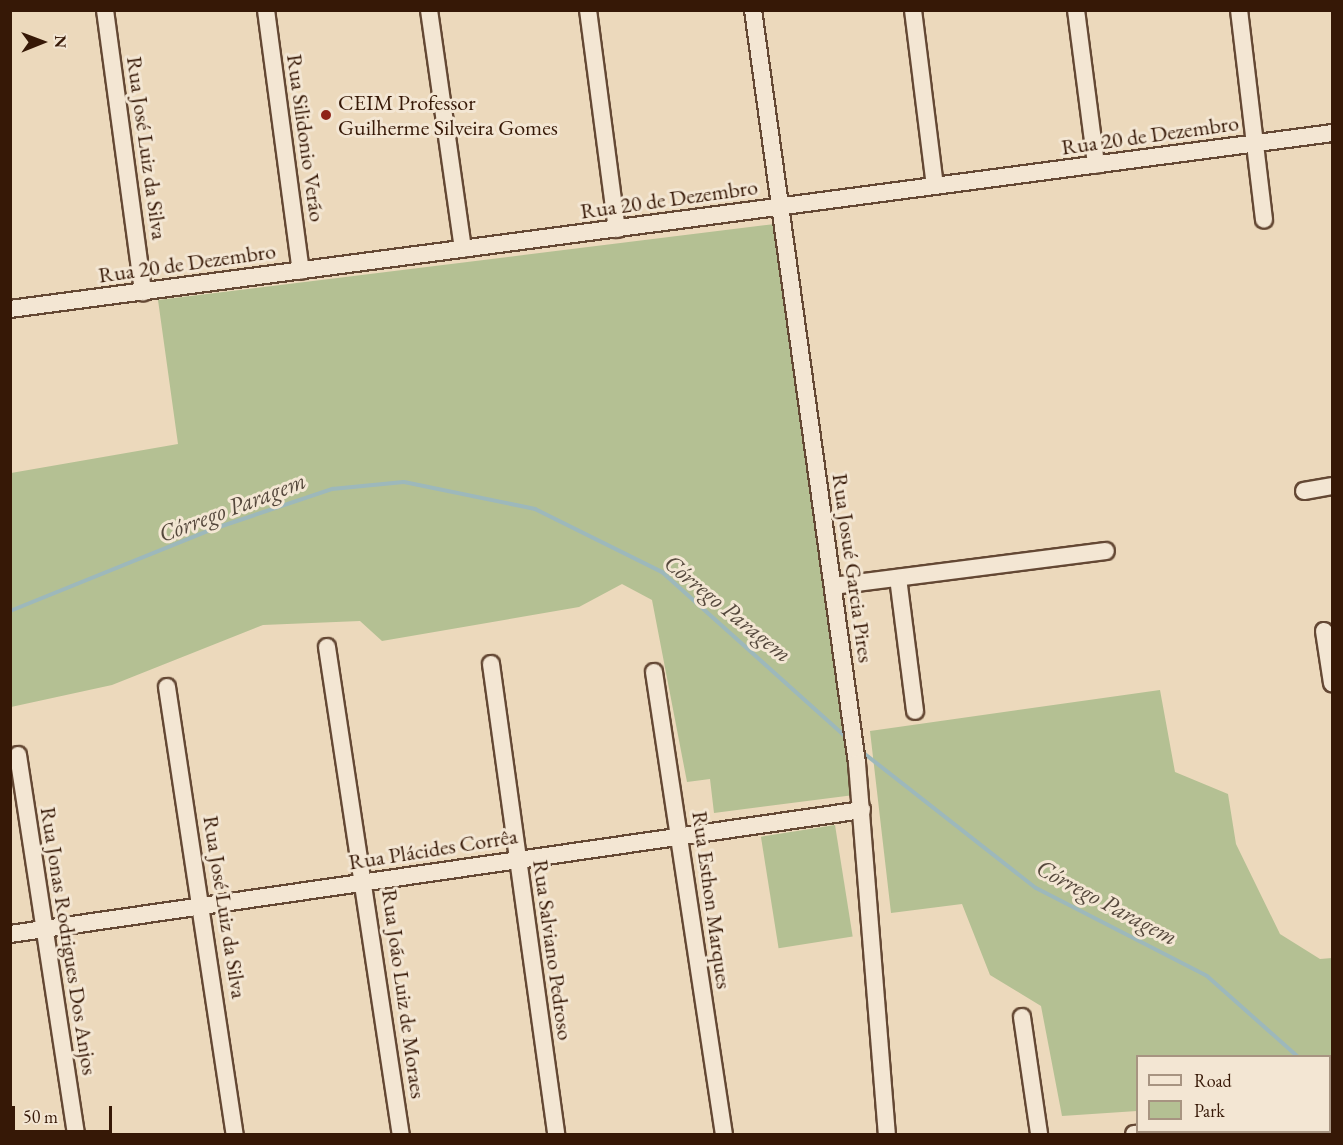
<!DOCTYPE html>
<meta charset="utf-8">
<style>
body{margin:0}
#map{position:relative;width:1343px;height:1145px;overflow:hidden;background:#ecd9bc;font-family:"EB Garamond",serif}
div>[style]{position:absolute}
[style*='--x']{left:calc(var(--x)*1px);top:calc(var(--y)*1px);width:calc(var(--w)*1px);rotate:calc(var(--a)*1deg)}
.green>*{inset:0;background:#b4c093;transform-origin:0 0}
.stream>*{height:4px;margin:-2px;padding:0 2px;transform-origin:2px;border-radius:2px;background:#9db8bb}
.roads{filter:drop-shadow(2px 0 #644834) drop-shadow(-2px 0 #644834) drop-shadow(0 2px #644834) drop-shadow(0 -2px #644834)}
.minor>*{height:16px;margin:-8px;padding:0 8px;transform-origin:8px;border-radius:8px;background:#f3e6d3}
.dots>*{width:16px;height:16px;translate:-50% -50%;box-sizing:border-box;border:3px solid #f3e6d3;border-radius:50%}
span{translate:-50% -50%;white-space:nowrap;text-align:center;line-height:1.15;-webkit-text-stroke:6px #f3e6d3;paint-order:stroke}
.poi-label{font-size:22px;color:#361806}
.left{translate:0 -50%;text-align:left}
.street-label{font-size:22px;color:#361806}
.water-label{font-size:24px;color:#55483c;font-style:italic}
.frame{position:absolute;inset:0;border:12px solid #361806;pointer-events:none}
.legend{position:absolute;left:1136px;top:1055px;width:195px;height:78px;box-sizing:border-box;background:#f3e6d3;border:2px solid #a79481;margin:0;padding:8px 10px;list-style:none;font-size:18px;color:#361806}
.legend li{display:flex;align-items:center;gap:12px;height:30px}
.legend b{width:30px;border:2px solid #a79481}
.north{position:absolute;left:12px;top:12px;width:60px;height:60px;-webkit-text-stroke:4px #f3e6d3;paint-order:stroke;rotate:89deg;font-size:16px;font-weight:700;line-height:24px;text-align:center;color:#361806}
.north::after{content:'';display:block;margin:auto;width:21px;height:27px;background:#361806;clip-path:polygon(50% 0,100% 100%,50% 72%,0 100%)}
.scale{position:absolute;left:12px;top:1106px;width:100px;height:27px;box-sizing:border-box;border:3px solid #361806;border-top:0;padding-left:8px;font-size:18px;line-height:21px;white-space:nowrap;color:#361806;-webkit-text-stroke:4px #f3e6d3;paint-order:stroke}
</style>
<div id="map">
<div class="green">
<div style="clip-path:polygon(775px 224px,854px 795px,714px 813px,710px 779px,687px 782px,652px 600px,622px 584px,579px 607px,382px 641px,360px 621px,263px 625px,112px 685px,11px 707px,11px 473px,178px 444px,158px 300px)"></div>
<div style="clip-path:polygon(1160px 690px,1175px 772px,1228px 794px,1236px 844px,1280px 934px,1320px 959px,1332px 958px,1332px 1096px,1330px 1056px,1138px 1056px,1137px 1111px,1062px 1116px,1041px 1006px,990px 975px,962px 904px,891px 913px,870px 731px)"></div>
<div style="left:835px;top:825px;width:113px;height:75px;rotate:81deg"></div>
<div style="clip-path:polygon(1330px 1128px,1332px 1134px,1271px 1134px,1330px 1132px)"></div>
</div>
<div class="stream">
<div style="--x:10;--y:611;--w:219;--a:-22"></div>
<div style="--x:213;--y:529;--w:126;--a:-18.6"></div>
<div style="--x:332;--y:489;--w:72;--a:-5.6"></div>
<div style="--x:404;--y:482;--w:134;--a:11.6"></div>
<div style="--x:535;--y:509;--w:142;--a:26.4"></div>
<div style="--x:662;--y:572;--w:249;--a:41.9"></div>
<div style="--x:861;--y:751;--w:222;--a:38.1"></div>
<div style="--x:1036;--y:888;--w:192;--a:27.2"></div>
<div style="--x:1207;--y:976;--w:120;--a:41.6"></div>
<div style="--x:1330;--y:1128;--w:6;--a:72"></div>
</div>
<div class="roads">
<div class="minor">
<div style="--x:105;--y:10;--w:285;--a:82.3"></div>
<div style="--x:266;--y:10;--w:263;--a:82.4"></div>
<div style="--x:429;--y:10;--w:241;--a:81.9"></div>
<div style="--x:588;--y:10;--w:221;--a:82.5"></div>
<div style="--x:753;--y:10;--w:760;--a:82.14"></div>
<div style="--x:857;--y:763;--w:372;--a:85.4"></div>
<div style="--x:913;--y:10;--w:177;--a:82.9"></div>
<div style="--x:1076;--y:10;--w:156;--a:82.6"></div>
<div style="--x:1239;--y:10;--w:211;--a:83.2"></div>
<div style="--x:10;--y:309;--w:1334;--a:-7.58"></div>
<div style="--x:1304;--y:491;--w:28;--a:-10"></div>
<div style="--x:898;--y:578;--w:134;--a:82.7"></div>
<div style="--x:833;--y:586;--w:275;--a:-7.3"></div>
<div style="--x:1324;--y:631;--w:53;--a:81.3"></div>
<div style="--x:327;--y:647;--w:493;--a:81.4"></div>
<div style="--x:491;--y:664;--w:474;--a:82.1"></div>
<div style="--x:654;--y:672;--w:467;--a:81.4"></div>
<div style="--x:167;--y:687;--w:452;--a:81.4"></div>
<div style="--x:18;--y:755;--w:383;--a:81.3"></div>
<div style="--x:10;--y:934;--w:861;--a:-8.28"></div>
<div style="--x:1022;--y:1017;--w:118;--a:81.7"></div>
<div style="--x:1330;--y:1115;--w:2;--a:-27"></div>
<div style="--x:1134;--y:1134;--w:29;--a:-4"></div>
</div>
</div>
<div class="dots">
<div style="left:326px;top:115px;background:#8f2418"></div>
</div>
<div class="poi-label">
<span class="left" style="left:338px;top:115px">CEIM Professor<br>Guilherme Silveira Gomes</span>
</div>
<div class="street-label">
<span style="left:1150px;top:135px;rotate:-8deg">Rua 20 de Dezembro</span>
<span style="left:306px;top:138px;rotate:82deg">Rua Silidonio Verão</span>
<span style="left:147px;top:148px;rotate:82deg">Rua José Luiz da Silva</span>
<span style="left:669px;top:199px;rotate:-8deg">Rua 20 de Dezembro</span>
<span style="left:187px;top:263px;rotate:-8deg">Rua 20 de Dezembro</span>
<span style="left:853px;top:568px;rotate:82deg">Rua Josué Garcia Pires</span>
<span style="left:433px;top:849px;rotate:-9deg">Rua Plácides Corrêa</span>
<span style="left:712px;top:900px;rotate:82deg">Rua Esthon Marques</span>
<span style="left:225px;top:907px;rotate:81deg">Rua José Luiz da Silva</span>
<span style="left:69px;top:941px;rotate:81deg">Rua Jonas Rodrigues Dos Anjos</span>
<span style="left:553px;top:950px;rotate:82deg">Rua Salviano Pedroso</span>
<span style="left:404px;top:994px;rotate:82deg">Rua João Luiz de Moraes</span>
</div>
<div class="water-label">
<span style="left:232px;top:507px;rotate:-21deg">Córrego Paragem</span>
<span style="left:728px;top:608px;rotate:39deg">Córrego Paragem</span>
<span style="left:1107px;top:902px;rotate:28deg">Córrego Paragem</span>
</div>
<div class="frame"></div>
<ul class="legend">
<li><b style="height:8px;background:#f3e6d3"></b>Road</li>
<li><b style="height:16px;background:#b4c093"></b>Park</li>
</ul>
<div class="north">N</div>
<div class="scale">50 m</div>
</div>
